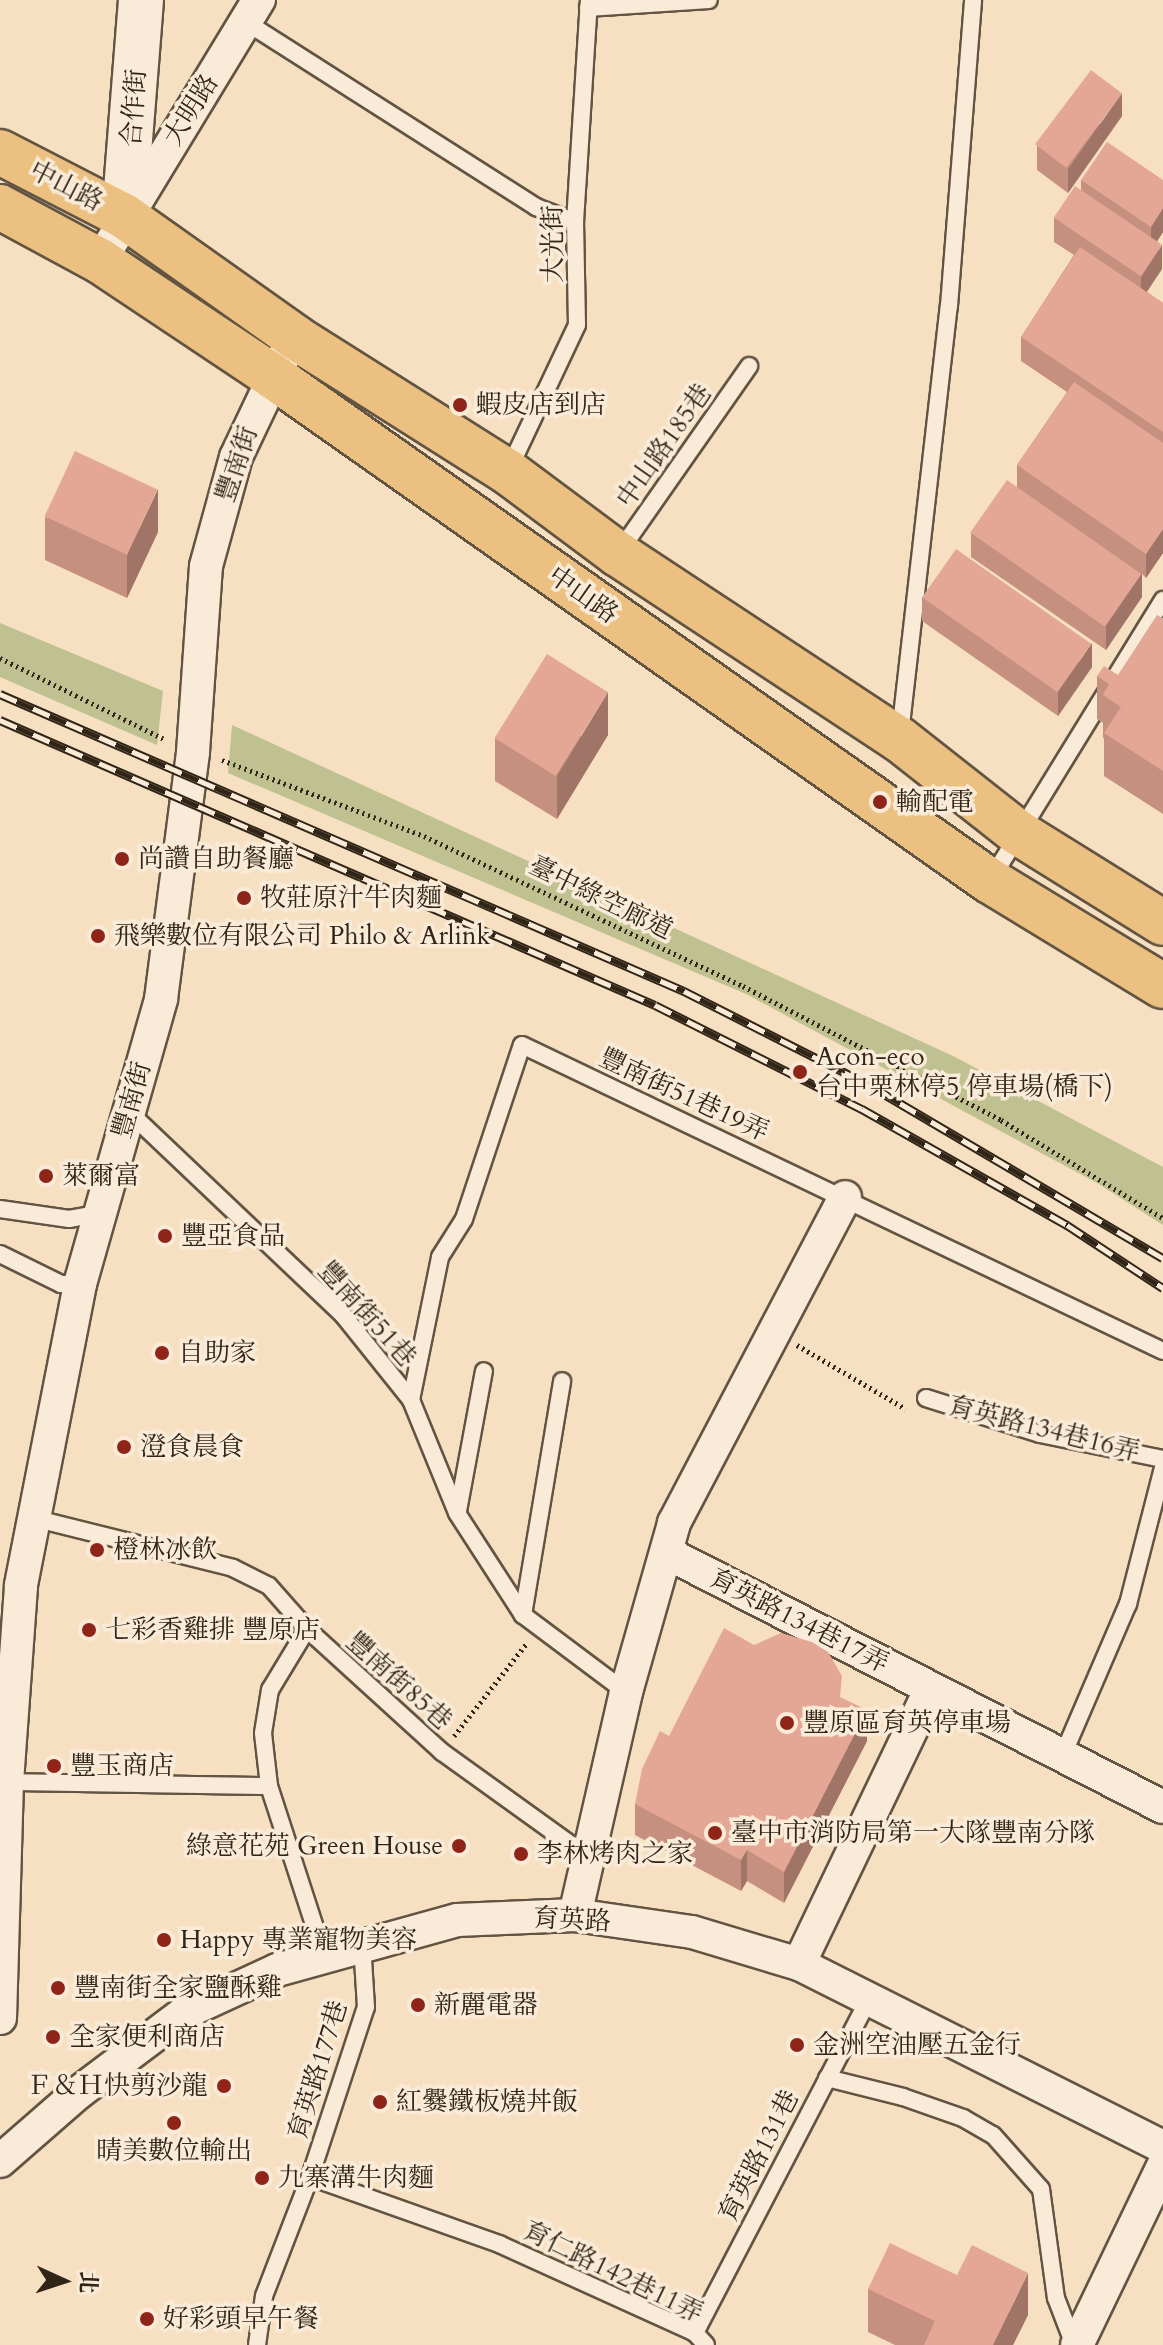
<!DOCTYPE html>
<meta charset="utf-8">
<style>
body{margin:0}
#map{position:relative;width:1163px;height:2345px;overflow:hidden;background:#f6e0c1;font-family:Cardo,"Noto Serif TC",serif}
div>[style]{position:absolute}
[style*='--x']{left:calc(var(--x)*1px);top:calc(var(--y)*1px);width:calc(var(--w)*1px);rotate:calc(var(--a)*1deg)}
.green>*{inset:0;background:#c0c190}
.path>*{height:5px;margin-top:-2.5px;transform-origin:0;background:repeating-linear-gradient(90deg,#302517 0 2px,transparent 0 6px)}
.roads{filter:drop-shadow(2px 0 #625442) drop-shadow(-2px 0 #625442) drop-shadow(0 2px #625442) drop-shadow(0 -2px #625442)}
.lane>*{height:16px;margin:-8px;padding:0 8px;transform-origin:8px;border-radius:8px;background:#f9ebd7}
.street>*{height:32px;margin:-16px;padding:0 16px;transform-origin:16px;border-radius:16px;background:#f9ebd7}
.secondary>*{height:44px;margin:-22px;padding:0 22px;transform-origin:22px;border-radius:22px;background:#f9ebd7}
.primary>*{height:44px;margin:-22px;padding:0 22px;transform-origin:22px;border-radius:22px;background:#ebc080}
.rail>*{height:9px;margin-top:-4.5px;transform-origin:0;background:repeating-linear-gradient(90deg,#f9ebd7 0 18px,#302517 0 36px);box-sizing:border-box;border-block:2px solid #302517}
.wall>*{inset:0;background:#c59080}
.shaded-wall>*{inset:0;background:#a07568}
.building>*{inset:0;background:#e5a795;transform-origin:0 0}
.dots>*{width:22px;height:22px;translate:-50% -50%;box-sizing:border-box;border:4px solid #f9ebd7;border-radius:50%}
span{translate:-50% -50%;white-space:nowrap;text-align:center;line-height:1.15;-webkit-text-stroke:7px #f9ebd7;paint-order:stroke}
.street-label{font-size:26px;color:#302517}
.poi-label{font-size:26px;color:#302517}
.left{translate:0 -50%;text-align:left}
.right{translate:-100% -50%;text-align:right}
.north{position:absolute;left:24px;top:2241px;width:80px;height:80px;-webkit-text-stroke:6px #f9ebd7;paint-order:stroke;rotate:93deg;font-size:22px;font-weight:700;line-height:32px;text-align:center;color:#302517}
.north::after{content:'';display:block;margin:auto;width:28px;height:36px;background:#302517;clip-path:polygon(50% 0,100% 100%,50% 72%,0 100%)}
</style>
<div id="map">
<div class="green">
<div style="clip-path:polygon(0 623px,163px 691px,157px 745px,0 677px)"></div>
<div style="clip-path:polygon(232px 725px,953px 1056px,1163px 1167px,1163px 1225px,1097px 1183px,746px 994px,228px 773px)"></div>
</div>
<div class="path">
<div style="--x:0;--y:658;--w:183;--a:26.3"></div>
<div style="--x:222;--y:760;--w:216;--a:20.6"></div>
<div style="--x:424;--y:836;--w:353;--a:25.2"></div>
<div style="--x:743;--y:986;--w:291;--a:27.4"></div>
<div style="--x:1001;--y:1120;--w:189;--a:31.2"></div>
<div style="--x:797;--y:1345;--w:126;--a:30.4"></div>
<div style="--x:454;--y:1736;--w:118;--a:-51.9"></div>
</div>
<div class="roads">
<div class="lane">
<div style="--x:588;--y:8;--w:121;--a:-3.8"></div>
<div style="--x:246;--y:22;--w:344;--a:32.5"></div>
<div style="--x:536;--y:207;--w:42;--a:21"></div>
<div style="--x:508;--y:471;--w:161;--a:-64.7"></div>
<div style="--x:577;--y:325;--w:103;--a:-91.1"></div>
<div style="--x:575;--y:222;--w:222;--a:-86.4"></div>
<div style="--x:619;--y:552;--w:227;--a:-55"></div>
<div style="--x:900;--y:734;--w:431;--a:-83.5"></div>
<div style="--x:949;--y:306;--w:307;--a:-85.5"></div>
<div style="--x:990;--y:881;--w:330;--a:-58.4"></div>
<div style="--x:129;--y:1112;--w:295;--a:43.5"></div>
<div style="--x:343;--y:1315;--w:109;--a:51.3"></div>
<div style="--x:411;--y:1400;--w:122;--a:67.8"></div>
<div style="--x:457;--y:1513;--w:121;--a:57.1"></div>
<div style="--x:523;--y:1615;--w:129;--a:36.8"></div>
<div style="--x:0;--y:1209;--w:70;--a:8.2"></div>
<div style="--x:69;--y:1219;--w:29;--a:-10"></div>
<div style="--x:0;--y:1254;--w:68;--a:26.2"></div>
<div style="--x:61;--y:1284;--w:19;--a:0"></div>
<div style="--x:926;--y:1398;--w:120;--a:17.5"></div>
<div style="--x:1040;--y:1434;--w:126;--a:11.5"></div>
<div style="--x:411;--y:1400;--w:146;--a:-78.5"></div>
<div style="--x:440;--y:1257;--w:45;--a:-57.7"></div>
<div style="--x:464;--y:1219;--w:183;--a:-71.6"></div>
<div style="--x:522;--y:1045;--w:710;--a:25.52"></div>
<div style="--x:458;--y:1511;--w:142;--a:-79.5"></div>
<div style="--x:33;--y:1518;--w:206;--a:14"></div>
<div style="--x:233;--y:1568;--w:40;--a:26.6"></div>
<div style="--x:269;--y:1586;--w:57;--a:48.5"></div>
<div style="--x:307;--y:1629;--w:183;--a:42.3"></div>
<div style="--x:442;--y:1752;--w:183;--a:35.7"></div>
<div style="--x:523;--y:1615;--w:237;--a:-80.5"></div>
<div style="--x:1062;--y:1757;--w:167;--a:-66.7"></div>
<div style="--x:1128;--y:1604;--w:140;--a:-75.6"></div>
<div style="--x:7;--y:1782;--w:262;--a:0.9"></div>
<div style="--x:269;--y:1786;--w:178;--a:72"></div>
<div style="--x:269;--y:1786;--w:53;--a:-96.5"></div>
<div style="--x:263;--y:1733;--w:44;--a:-80.8"></div>
<div style="--x:270;--y:1690;--w:71;--a:-58.8"></div>
<div style="--x:827;--y:2078;--w:78;--a:14"></div>
<div style="--x:903;--y:2097;--w:64;--a:19.3"></div>
<div style="--x:963;--y:2118;--w:34;--a:30"></div>
<div style="--x:993;--y:2135;--w:72;--a:48.4"></div>
<div style="--x:1041;--y:2189;--w:110;--a:82.2"></div>
<div style="--x:1056;--y:2298;--w:50;--a:69"></div>
<div style="--x:310;--y:2177;--w:201;--a:19.5"></div>
<div style="--x:499;--y:2244;--w:215;--a:24.4"></div>
<div style="--x:695;--y:2333;--w:16;--a:47"></div>
<div style="--x:695;--y:2333;--w:373;--a:-62.5"></div>
<div style="--x:257;--y:2345;--w:49;--a:-81.9"></div>
<div style="--x:264;--y:2296;--w:128;--a:-68.9"></div>
<div style="--x:310;--y:2177;--w:179;--a:-71.8"></div>
<div style="--x:366;--y:2007;--w:63;--a:-93.6"></div>
</div>
<div class="street">
<div style="--x:100;--y:261;--w:306;--a:-58.7"></div>
<div style="--x:667;--y:1553;--w:557;--a:27.12"></div>
<div style="--x:575;--y:1915;--w:229;--a:-77.1"></div>
<div style="--x:626;--y:1692;--w:176;--a:-74.1"></div>
<div style="--x:674;--y:1523;--w:368;--a:-62.3"></div>
<div style="--x:799;--y:1964;--w:305;--a:-64.4"></div>
<div style="--x:0;--y:2018;--w:236;--a:-88.3"></div>
<div style="--x:7;--y:1782;--w:197;--a:-85.9"></div>
<div style="--x:21;--y:1585;--w:307;--a:-78.9"></div>
<div style="--x:80;--y:1284;--w:296;--a:-74.1"></div>
<div style="--x:161;--y:999;--w:249;--a:-82.6"></div>
<div style="--x:193;--y:752;--w:186;--a:-86"></div>
<div style="--x:206;--y:566;--w:113;--a:-74.6"></div>
<div style="--x:236;--y:457;--w:110;--a:-64.6"></div>
<div style="--x:0;--y:2161;--w:103;--a:-41.1"></div>
<div style="--x:78;--y:2093;--w:133;--a:-37"></div>
<div style="--x:184;--y:2013;--w:102;--a:-24.8"></div>
<div style="--x:277;--y:1970;--w:187;--a:-15.5"></div>
<div style="--x:457;--y:1920;--w:118;--a:-2.4"></div>
<div style="--x:575;--y:1915;--w:118;--a:8.3"></div>
<div style="--x:692;--y:1932;--w:112;--a:16.7"></div>
<div style="--x:799;--y:1964;--w:407;--a:26.7"></div>
<div style="--x:1077;--y:2345;--w:199;--a:-64.3"></div>
</div>
<div class="secondary">
<div style="--x:124;--y:216;--w:217;--a:-85.5"></div>
</div>
<div class="primary">
<div style="--x:0;--y:152;--w:140;--a:27.3"></div>
<div style="--x:124;--y:216;--w:211;--a:35.3"></div>
<div style="--x:296;--y:338;--w:251;--a:32.3"></div>
<div style="--x:508;--y:472;--w:137;--a:36.7"></div>
<div style="--x:618;--y:554;--w:336;--a:33.4"></div>
<div style="--x:899;--y:739;--w:150;--a:38.2"></div>
<div style="--x:1017;--y:832;--w:172;--a:31.9"></div>
<div style="--x:0;--y:207;--w:114;--a:28.4"></div>
<div style="--x:100;--y:261;--w:206;--a:33.7"></div>
<div style="--x:271;--y:375;--w:879;--a:35.14"></div>
<div style="--x:990;--y:881;--w:202;--a:31.3"></div>
</div>
</div>
<div class="rail">
<div style="--x:0;--y:694;--w:746;--a:23.47"></div>
<div style="--x:684;--y:991;--w:208;--a:26.9"></div>
<div style="--x:869;--y:1085;--w:341;--a:30.5"></div>
<div style="--x:0;--y:720;--w:714;--a:23.51"></div>
<div style="--x:655;--y:1005;--w:232;--a:26.7"></div>
<div style="--x:862;--y:1109;--w:236;--a:29.5"></div>
<div style="--x:1067;--y:1225;--w:115;--a:33.3"></div>
</div>
<div class="wall">
<div style="clip-path:polygon(1122px 116px,1068px 193px,1037px 170px,1037px 146px)"></div>
<div style="clip-path:polygon(1081px 180px,1163px 180px,1163px 232px,1157px 241px,1162px 269px,1147px 292px,1163px 303px,1163px 553px,1146px 578px,1142px 574px,1142px 597px,1106px 650px,971px 557px,971px 533px,1017px 487px,1017px 465px,1067px 392px,1021px 361px,1021px 337px,1074px 255px,1054px 242px,1054px 218px,1081px 190px)"></div>
<div style="clip-path:polygon(45px 517px,158px 532px,127px 598px,45px 560px)"></div>
<div style="clip-path:polygon(922px 597px,1092px 667px,1058px 716px,922px 621px)"></div>
<div style="clip-path:polygon(1163px 618px,1163px 814px,1104px 776px,1104px 739px,1103px 737px,1103px 723px,1097px 719px,1097px 676px,1118px 675px)"></div>
<div style="clip-path:polygon(608px 735px,557px 819px,495px 781px,495px 738px)"></div>
<div style="clip-path:polygon(842px 1698px,867px 1741px,784px 1903px,747px 1881px,741px 1891px,635px 1835px,635px 1804px)"></div>
<div style="clip-path:polygon(868px 2289px,1028px 2315px,1013px 2345px,895px 2345px,868px 2332px)"></div>
</div>
<div class="shaded-wall">
<div style="clip-path:polygon(1122px 93px,1122px 116px,1068px 193px,1068px 169px)"></div>
<div style="clip-path:polygon(1163px 208px,1163px 232px,1151px 251px,1151px 227px)"></div>
<div style="clip-path:polygon(1162px 245px,1162px 269px,1141px 300px,1141px 277px)"></div>
<div style="clip-path:polygon(158px 489px,158px 532px,127px 598px,127px 555px)"></div>
<div style="clip-path:polygon(1163px 529px,1163px 553px,1146px 578px,1146px 554px)"></div>
<div style="clip-path:polygon(1142px 573px,1142px 597px,1106px 650px,1106px 626px)"></div>
<div style="clip-path:polygon(1092px 643px,1092px 667px,1058px 716px,1058px 692px)"></div>
<div style="clip-path:polygon(608px 692px,608px 735px,557px 819px,557px 776px)"></div>
<div style="clip-path:polygon(867px 1710px,867px 1741px,784px 1903px,784px 1872px)"></div>
<div style="clip-path:polygon(747px 1850px,747px 1881px,741px 1891px,741px 1860px)"></div>
<div style="clip-path:polygon(1028px 2273px,1028px 2315px,1013px 2345px,993px 2345px)"></div>
</div>
<div class="building">
<div style="left:1091px;top:70px;width:39px;height:93px;rotate:37deg"></div>
<div style="clip-path:polygon(1107px 142px,1163px 180px,1163px 208px,1151px 227px,1081px 180px)"></div>
<div style="left:1075px;top:186px;width:105px;height:38px;rotate:34deg"></div>
<div style="clip-path:polygon(1080px 247px,1163px 303px,1163px 432px,1021px 337px)"></div>
<div style="clip-path:polygon(1074px 382px,1163px 443px,1163px 529px,1146px 554px,1017px 465px)"></div>
<div style="left:75px;top:451px;width:91px;height:72px;rotate:25deg"></div>
<div style="left:1007px;top:480px;width:164px;height:64px;rotate:35deg"></div>
<div style="left:956px;top:549px;width:165px;height:59px;rotate:35deg"></div>
<div style="clip-path:polygon(1157px 615px,1163px 618px,1163px 771px,1104px 733px,1121px 707px,1103px 695px,1109px 684px,1097px 676px,1104px 666px,1118px 675px)"></div>
<div style="left:547px;top:654px;width:72px;height:99px;rotate:32deg"></div>
<div style="clip-path:polygon(724px 1628px,754px 1645px,781px 1633px,812px 1642px,828px 1652px,842px 1676px,840px 1697px,867px 1710px,784px 1872px,747px 1850px,741px 1860px,635px 1804px,642px 1769px,660px 1731px,669px 1736px)"></div>
<div style="clip-path:polygon(890px 2243px,957px 2275px,972px 2245px,1028px 2273px,993px 2345px,924px 2345px,935px 2321px,868px 2289px)"></div>
</div>
<div class="dots">
<div style="left:460px;top:405px;background:#8f2418"></div>
<div style="left:880px;top:802px;background:#8f2418"></div>
<div style="left:122px;top:859px;background:#8f2418"></div>
<div style="left:244px;top:898px;background:#8f2418"></div>
<div style="left:98px;top:936px;background:#8f2418"></div>
<div style="left:800px;top:1072px;background:#8f2418"></div>
<div style="left:46px;top:1176px;background:#8f2418"></div>
<div style="left:165px;top:1236px;background:#8f2418"></div>
<div style="left:162px;top:1353px;background:#8f2418"></div>
<div style="left:124px;top:1447px;background:#8f2418"></div>
<div style="left:97px;top:1550px;background:#8f2418"></div>
<div style="left:89px;top:1630px;background:#8f2418"></div>
<div style="left:787px;top:1723px;background:#8f2418"></div>
<div style="left:54px;top:1766px;background:#8f2418"></div>
<div style="left:715px;top:1833px;background:#8f2418"></div>
<div style="left:459px;top:1846px;background:#8f2418"></div>
<div style="left:521px;top:1854px;background:#8f2418"></div>
<div style="left:164px;top:1940px;background:#8f2418"></div>
<div style="left:58px;top:1988px;background:#8f2418"></div>
<div style="left:418px;top:2005px;background:#8f2418"></div>
<div style="left:53px;top:2037px;background:#8f2418"></div>
<div style="left:797px;top:2045px;background:#8f2418"></div>
<div style="left:224px;top:2086px;background:#8f2418"></div>
<div style="left:380px;top:2102px;background:#8f2418"></div>
<div style="left:174px;top:2123px;background:#8f2418"></div>
<div style="left:262px;top:2178px;background:#8f2418"></div>
<div style="left:147px;top:2319px;background:#8f2418"></div>
</div>
<div class="street-label">
<span style="left:134px;top:108px;rotate:-86deg">合作街</span>
<span style="left:191px;top:110px;rotate:-58deg">大明路</span>
<span style="left:66px;top:186px;rotate:27deg">中山路</span>
<span style="left:553px;top:244px;rotate:-90deg">大光街</span>
<span style="left:664px;top:446px;rotate:-55deg">中山路185巷</span>
<span style="left:237px;top:464px;rotate:-71deg">豐南街</span>
<span style="left:583px;top:595px;rotate:35deg">中山路</span>
<span style="left:601px;top:898px;rotate:26deg">臺中綠空廊道</span>
<span style="left:684px;top:1095px;rotate:25deg">豐南街51巷19弄</span>
<span style="left:132px;top:1100px;rotate:-74deg">豐南街</span>
<span style="left:367px;top:1314px;rotate:48deg">豐南街51巷</span>
<span style="left:1044px;top:1429px;rotate:14deg">育英路134巷16弄</span>
<span style="left:799px;top:1621px;rotate:27deg">育英路134巷17弄</span>
<span style="left:399px;top:1681px;rotate:42deg">豐南街85巷</span>
<span style="left:572px;top:1920px;rotate:3deg">育英路</span>
<span style="left:318px;top:2070px;rotate:-73deg">育英路177巷</span>
<span style="left:759px;top:2156px;rotate:-63deg">育英路131巷</span>
<span style="left:613px;top:2272px;rotate:26deg">育仁路142巷11弄</span>
</div>
<div class="poi-label">
<span class="left" style="left:476px;top:405px">蝦皮店到店</span>
<span class="left" style="left:896px;top:802px">輸配電</span>
<span class="left" style="left:138px;top:859px">尚讚自助餐廳</span>
<span class="left" style="left:260px;top:898px">牧莊原汁牛肉麵</span>
<span class="left" style="left:114px;top:936px">飛樂數位有限公司 Philo &amp; Arlink</span>
<span class="left" style="left:816px;top:1072px">Acon-eco<br>台中栗林停5 停車場(橋下)</span>
<span class="left" style="left:62px;top:1176px">萊爾富</span>
<span class="left" style="left:181px;top:1236px">豐亞食品</span>
<span class="left" style="left:178px;top:1353px">自助家</span>
<span class="left" style="left:140px;top:1447px">澄食晨食</span>
<span class="left" style="left:113px;top:1550px">橙林冰飲</span>
<span class="left" style="left:105px;top:1630px">七彩香雞排 豐原店</span>
<span class="left" style="left:803px;top:1723px">豐原區育英停車場</span>
<span class="left" style="left:70px;top:1766px">豐玉商店</span>
<span class="left" style="left:731px;top:1833px">臺中市消防局第一大隊豐南分隊</span>
<span class="right" style="left:443px;top:1846px">綠意花苑 Green House</span>
<span class="left" style="left:537px;top:1854px">李林烤肉之家</span>
<span class="left" style="left:180px;top:1940px">Happy 專業寵物美容</span>
<span class="left" style="left:74px;top:1988px">豐南街全家鹽酥雞</span>
<span class="left" style="left:434px;top:2005px">新麗電器</span>
<span class="left" style="left:69px;top:2037px">全家便利商店</span>
<span class="left" style="left:813px;top:2045px">金洲空油壓五金行</span>
<span class="right" style="left:208px;top:2086px">Ｆ＆Ｈ快剪沙龍</span>
<span class="left" style="left:396px;top:2102px">紅爨鐵板燒丼飯</span>
<span style="left:174px;top:2151px">晴美數位輸出</span>
<span class="left" style="left:278px;top:2178px">九寨溝牛肉麵</span>
<span class="left" style="left:163px;top:2319px">好彩頭早午餐</span>
</div>
<div class="north">北</div>
</div>
